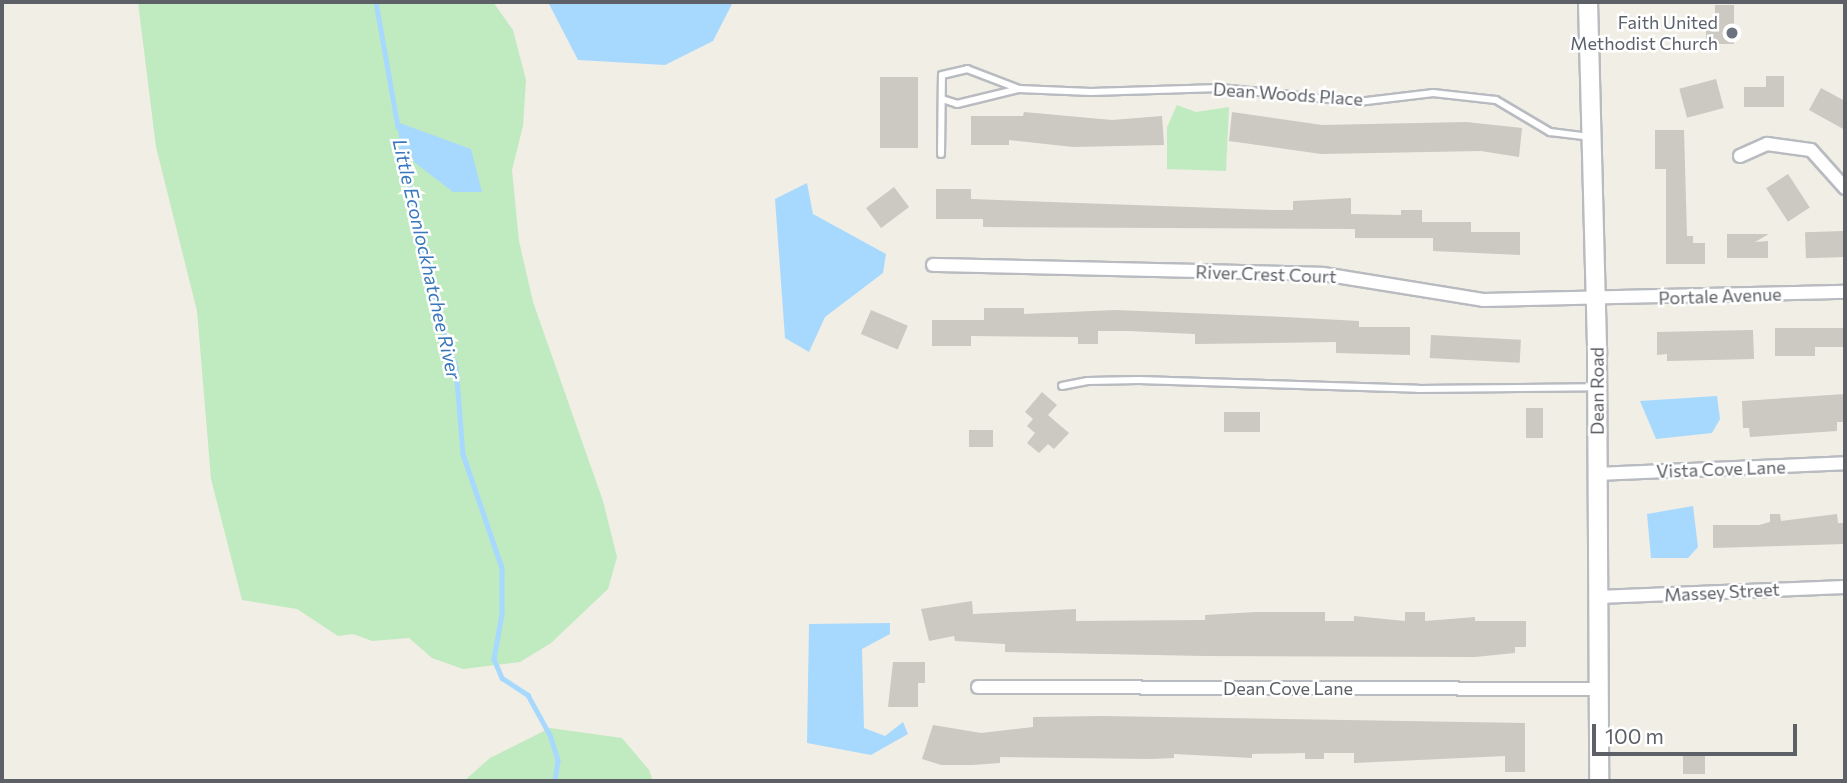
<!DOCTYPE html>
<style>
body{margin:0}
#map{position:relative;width:1847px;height:783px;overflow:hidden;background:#f1eee5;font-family:Commissioner,sans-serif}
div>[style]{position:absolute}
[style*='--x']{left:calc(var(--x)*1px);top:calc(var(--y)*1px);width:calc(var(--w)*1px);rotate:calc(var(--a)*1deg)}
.green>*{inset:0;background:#c0eac0}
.water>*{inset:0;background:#a7d9ff}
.stream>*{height:4.5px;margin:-2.25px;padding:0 2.25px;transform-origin:2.25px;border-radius:2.25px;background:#a7d9ff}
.building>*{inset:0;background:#ccc8c2;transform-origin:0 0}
.roads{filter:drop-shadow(2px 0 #b8bbc0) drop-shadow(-2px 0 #b8bbc0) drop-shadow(0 2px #b8bbc0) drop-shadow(0 -2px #b8bbc0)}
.service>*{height:6px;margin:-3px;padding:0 3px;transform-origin:3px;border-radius:3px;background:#fff}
.minor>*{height:12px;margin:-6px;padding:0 6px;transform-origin:6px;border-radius:6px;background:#fff}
.secondary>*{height:18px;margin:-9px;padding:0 9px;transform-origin:9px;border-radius:9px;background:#fff}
.dots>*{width:19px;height:19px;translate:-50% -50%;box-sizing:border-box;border:4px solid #fff;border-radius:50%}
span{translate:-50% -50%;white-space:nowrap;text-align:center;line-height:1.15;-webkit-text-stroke:5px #fff;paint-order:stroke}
.worship-label{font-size:18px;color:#5b616d}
.right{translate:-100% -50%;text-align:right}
.street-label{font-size:18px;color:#5d6167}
.water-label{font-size:19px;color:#3978bc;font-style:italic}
.frame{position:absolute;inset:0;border:4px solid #5d6167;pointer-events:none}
.scale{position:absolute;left:1592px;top:724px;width:205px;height:32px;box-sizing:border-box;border:4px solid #5d6167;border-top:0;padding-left:9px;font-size:21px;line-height:24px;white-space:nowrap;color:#5d6167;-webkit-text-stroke:5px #fff;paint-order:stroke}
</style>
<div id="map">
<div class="green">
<div style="clip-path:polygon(138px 2px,493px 2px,513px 30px,526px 80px,523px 126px,512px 170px,519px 241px,533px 302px,603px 501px,617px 557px,608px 589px,551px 643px,520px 662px,463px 669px,432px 658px,409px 638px,372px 641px,353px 634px,338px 636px,297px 609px,242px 600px,211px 479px,197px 311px,156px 147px)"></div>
<div style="clip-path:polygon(1177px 105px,1196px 112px,1229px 107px,1226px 171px,1167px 169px,1167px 127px)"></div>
<div style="clip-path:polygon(550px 728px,622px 738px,649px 770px,653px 781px,464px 781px,490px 758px)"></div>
</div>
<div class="water">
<div style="clip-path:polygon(548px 2px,733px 2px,713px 41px,665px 65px,578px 60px)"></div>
<div style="clip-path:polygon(397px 122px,471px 149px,482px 192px,453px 192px,401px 152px)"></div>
<div style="clip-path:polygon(807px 183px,813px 214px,886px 254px,883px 273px,825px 317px,809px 352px,785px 338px,775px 199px)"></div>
<div style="clip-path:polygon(1717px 396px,1720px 419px,1712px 433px,1656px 439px,1640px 401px)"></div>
<div style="clip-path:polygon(1693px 506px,1698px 547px,1688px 558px,1651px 558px,1647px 514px)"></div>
<div style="clip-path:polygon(890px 623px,890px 634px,862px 649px,864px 728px,885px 736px,903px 722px,908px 734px,871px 755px,807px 743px,809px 624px)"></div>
</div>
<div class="stream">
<div style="--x:376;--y:2;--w:127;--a:80"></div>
<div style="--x:401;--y:149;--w:168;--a:77.3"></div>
<div style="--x:438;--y:313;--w:57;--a:71.6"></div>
<div style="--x:456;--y:367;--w:87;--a:85.4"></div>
<div style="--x:463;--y:454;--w:120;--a:71.1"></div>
<div style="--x:502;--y:568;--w:46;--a:90"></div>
<div style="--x:502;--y:614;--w:46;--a:100.1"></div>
<div style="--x:494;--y:659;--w:21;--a:67"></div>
<div style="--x:502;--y:678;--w:31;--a:33"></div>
<div style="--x:528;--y:695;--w:46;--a:61.2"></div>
<div style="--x:550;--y:735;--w:26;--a:72"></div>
<div style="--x:558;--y:760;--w:21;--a:98"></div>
</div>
<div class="building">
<div style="clip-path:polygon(1715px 5px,1734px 5px,1734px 44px,1706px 44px,1706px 26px,1715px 26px)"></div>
<div style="clip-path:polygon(1766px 76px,1784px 76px,1784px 107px,1744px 107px,1744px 87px,1766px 87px)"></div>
<div style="left:880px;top:77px;width:38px;height:71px"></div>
<div style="left:1716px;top:79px;width:30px;height:38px;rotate:75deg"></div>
<div style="clip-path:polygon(1821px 88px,1845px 101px,1845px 130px,1809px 110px)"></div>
<div style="clip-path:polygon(1024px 112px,1112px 120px,1162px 116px,1164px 145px,1073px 147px,1009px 140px,1009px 145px,971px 145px,971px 116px,1023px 116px)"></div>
<div style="clip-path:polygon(1232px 112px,1322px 125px,1466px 122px,1522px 128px,1519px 157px,1481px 151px,1321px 154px,1229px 141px)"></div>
<div style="clip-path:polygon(1655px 130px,1684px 130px,1687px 236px,1693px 236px,1693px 243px,1705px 243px,1705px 264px,1666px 264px,1666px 169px,1655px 169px)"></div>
<div style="left:1788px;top:174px;width:40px;height:26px;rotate:57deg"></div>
<div style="left:894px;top:187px;width:25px;height:35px;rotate:53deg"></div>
<div style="clip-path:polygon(936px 189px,971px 189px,971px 199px,1272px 210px,1293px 210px,1293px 201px,1351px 198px,1351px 214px,1401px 215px,1401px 210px,1422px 210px,1422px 222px,1471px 222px,1471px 232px,1520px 232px,1520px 255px,1433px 251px,1433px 238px,1355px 238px,1355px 229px,983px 227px,983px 219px,936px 219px)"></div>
<div style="left:1844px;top:231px;width:26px;height:39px;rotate:88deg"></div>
<div style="clip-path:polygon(1727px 234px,1769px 234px,1755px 242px,1768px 241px,1768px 258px,1727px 258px)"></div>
<div style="clip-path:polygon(984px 308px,1024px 308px,1024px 314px,1115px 310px,1263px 316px,1359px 321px,1359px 327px,1410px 327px,1410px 355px,1336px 353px,1336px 342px,1195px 344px,1195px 334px,1128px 331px,1098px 331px,1098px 344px,1078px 344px,1078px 337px,971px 336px,971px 346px,932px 346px,932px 320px,984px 320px)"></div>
<div style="left:871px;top:310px;width:40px;height:26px;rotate:23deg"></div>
<div style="clip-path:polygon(1775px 328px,1845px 328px,1845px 347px,1815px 347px,1815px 356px,1775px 356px)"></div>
<div style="clip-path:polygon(1753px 330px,1754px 359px,1667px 361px,1667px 354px,1657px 355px,1657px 332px)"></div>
<div style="left:1431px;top:335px;width:90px;height:23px;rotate:3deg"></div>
<div style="clip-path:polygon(1042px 392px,1057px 405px,1048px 415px,1069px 433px,1054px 449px,1048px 444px,1039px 453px,1027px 443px,1035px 433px,1027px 426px,1033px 419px,1025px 412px)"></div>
<div style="clip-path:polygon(1845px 394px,1845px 422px,1837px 422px,1837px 431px,1750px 437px,1749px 428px,1743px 428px,1742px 401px)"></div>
<div style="left:1526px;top:408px;width:17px;height:30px"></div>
<div style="left:1224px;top:412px;width:36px;height:20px"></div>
<div style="left:969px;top:430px;width:24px;height:17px"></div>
<div style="clip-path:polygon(1770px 514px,1780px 514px,1781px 521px,1837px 514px,1838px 523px,1845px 523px,1845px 544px,1713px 548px,1713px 525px,1759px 525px,1770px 522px)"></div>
<div style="clip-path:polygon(972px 601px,973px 614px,1076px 609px,1076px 621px,1205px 620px,1205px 615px,1256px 612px,1325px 612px,1325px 621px,1354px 621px,1354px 616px,1405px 621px,1405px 612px,1425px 612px,1425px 621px,1475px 617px,1475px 621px,1526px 621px,1526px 647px,1515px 647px,1515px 653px,1475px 657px,1205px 656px,1005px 652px,1005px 644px,955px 641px,954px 636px,929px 641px,921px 609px)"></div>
<div style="clip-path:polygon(893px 662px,925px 662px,925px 683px,918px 683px,918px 707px,888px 707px)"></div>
<div style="clip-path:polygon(1101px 716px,1525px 723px,1525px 772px,1505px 772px,1505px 756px,1354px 763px,1354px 753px,1324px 753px,1324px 759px,1305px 759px,1305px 753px,1252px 754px,1252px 758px,1174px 754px,1174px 758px,1151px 759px,1000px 757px,1000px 763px,972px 765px,941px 765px,922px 759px,933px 725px,981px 733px,1033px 727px,1033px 717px)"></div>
<div style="left:1683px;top:755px;width:22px;height:19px"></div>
</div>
<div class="roads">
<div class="service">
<div style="--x:942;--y:99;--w:16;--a:18"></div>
<div style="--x:957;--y:104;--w:64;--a:-13.6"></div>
<div style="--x:941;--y:154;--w:79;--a:-89.3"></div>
<div style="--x:942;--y:75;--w:26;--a:-13"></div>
<div style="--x:967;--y:69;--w:56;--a:21"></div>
<div style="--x:1019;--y:89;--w:72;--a:2.4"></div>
<div style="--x:1091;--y:92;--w:129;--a:-1.8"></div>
<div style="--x:1220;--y:88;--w:139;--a:5.8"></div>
<div style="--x:1358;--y:102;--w:76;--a:-6.8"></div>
<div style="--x:1433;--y:93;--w:63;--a:6.3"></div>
<div style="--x:1496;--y:100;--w:63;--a:30.7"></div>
<div style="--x:1550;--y:132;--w:38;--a:7"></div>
<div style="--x:1062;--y:386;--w:26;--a:-11"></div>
<div style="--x:1088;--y:381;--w:51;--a:-1.1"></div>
<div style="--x:1139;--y:380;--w:279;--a:1.8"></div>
<div style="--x:1418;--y:389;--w:177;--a:-0.6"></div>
</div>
<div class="minor">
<div style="--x:1740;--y:156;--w:30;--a:-24"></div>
<div style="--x:1767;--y:144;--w:44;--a:7.8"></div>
<div style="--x:1811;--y:150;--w:51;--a:48.2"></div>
<div style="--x:933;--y:265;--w:390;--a:1.3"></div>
<div style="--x:1323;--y:274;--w:162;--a:9.2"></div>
<div style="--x:1483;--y:300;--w:362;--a:-1.3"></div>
<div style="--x:1597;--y:474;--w:248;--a:-2.5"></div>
<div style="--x:1598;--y:597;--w:247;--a:-2.3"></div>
<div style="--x:978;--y:687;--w:620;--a:0.18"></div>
</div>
<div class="secondary">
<div style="--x:1588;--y:2;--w:353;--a:88.5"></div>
<div style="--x:1597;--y:355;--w:426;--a:89.7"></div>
</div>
</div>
<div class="dots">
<div style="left:1732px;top:33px;background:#6b7280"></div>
</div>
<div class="worship-label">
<span class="right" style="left:1718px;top:33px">Faith United<br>Methodist Church</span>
</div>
<div class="street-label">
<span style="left:1288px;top:94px;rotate:4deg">Dean Woods Place</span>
<span style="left:1266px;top:274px;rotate:2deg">River Crest Court</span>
<span style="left:1720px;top:296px;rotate:-2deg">Portale Avenue</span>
<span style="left:1597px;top:391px;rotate:-90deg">Dean Road</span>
<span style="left:1721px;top:469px;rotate:-2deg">Vista Cove Lane</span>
<span style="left:1722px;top:592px;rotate:-3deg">Massey Street</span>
<span style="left:1288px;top:688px">Dean Cove Lane</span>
</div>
<div class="water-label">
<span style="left:427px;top:259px;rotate:77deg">Little Econlockhatchee River</span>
</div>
<div class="frame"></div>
<div class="scale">100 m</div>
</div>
